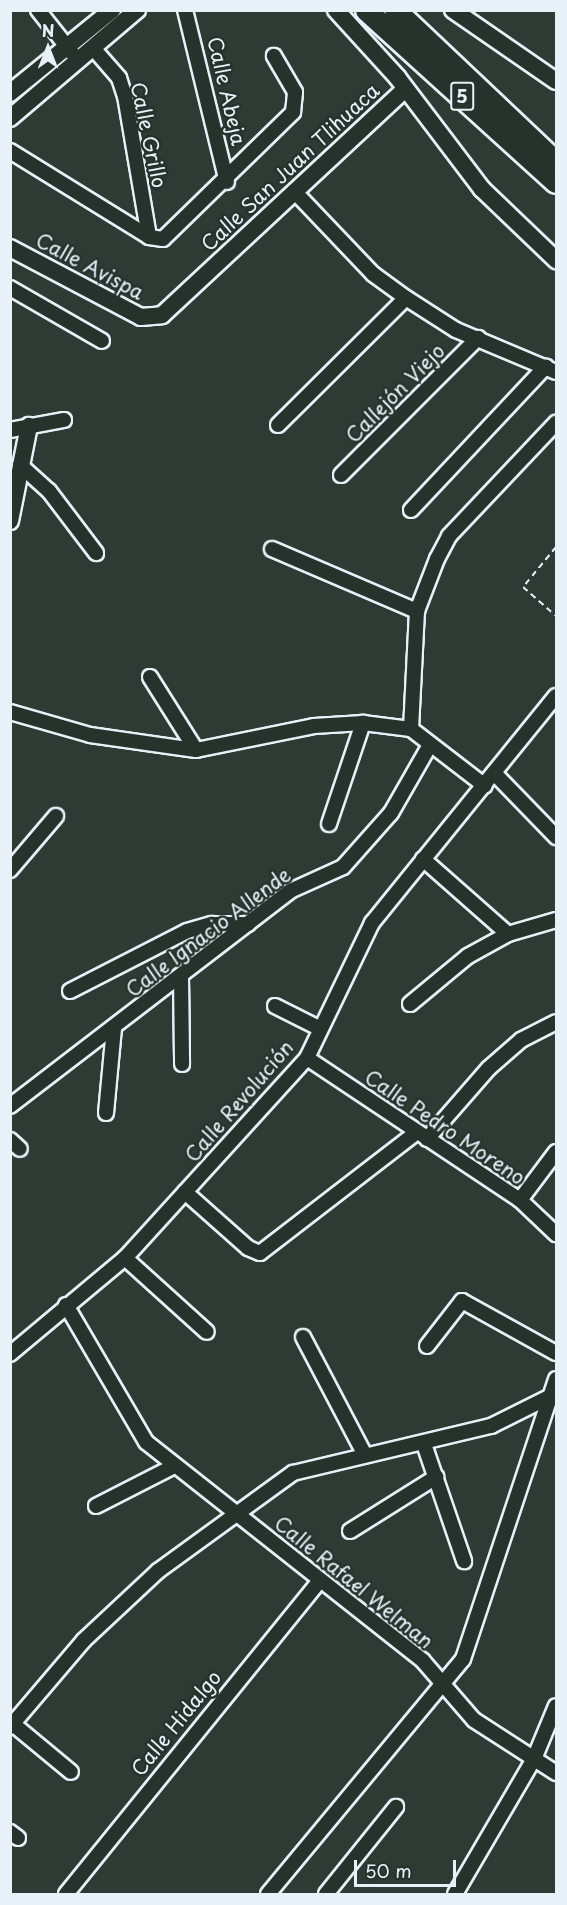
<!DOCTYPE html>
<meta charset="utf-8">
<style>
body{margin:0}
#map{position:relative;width:567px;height:1905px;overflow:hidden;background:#2e3b35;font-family:"Playpen Sans",sans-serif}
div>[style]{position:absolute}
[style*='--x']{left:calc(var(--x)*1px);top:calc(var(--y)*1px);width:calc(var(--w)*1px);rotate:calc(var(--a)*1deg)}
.path>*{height:2px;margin-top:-1px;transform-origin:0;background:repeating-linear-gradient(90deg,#e8f1f8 0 6px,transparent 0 10.5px)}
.roads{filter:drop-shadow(2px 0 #e8f1f8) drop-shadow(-2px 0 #e8f1f8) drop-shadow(0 2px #e8f1f8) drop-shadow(0 -2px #e8f1f8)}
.minor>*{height:14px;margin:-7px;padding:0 7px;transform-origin:7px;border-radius:7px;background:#26332d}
.tertiary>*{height:16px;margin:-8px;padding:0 8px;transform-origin:8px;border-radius:8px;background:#26332d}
.primary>*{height:21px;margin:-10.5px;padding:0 10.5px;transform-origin:10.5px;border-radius:10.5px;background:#26332d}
span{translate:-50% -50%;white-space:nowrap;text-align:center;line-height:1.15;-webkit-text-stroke:5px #26332d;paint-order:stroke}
.shield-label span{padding:2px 4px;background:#26332d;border:2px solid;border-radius:4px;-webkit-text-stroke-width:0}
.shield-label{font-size:18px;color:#e8f1f8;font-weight:700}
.street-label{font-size:20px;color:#e8f1f8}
.frame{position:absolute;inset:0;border:12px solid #e8f1f8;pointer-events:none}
.north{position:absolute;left:18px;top:18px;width:60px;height:60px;-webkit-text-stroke:4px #26332d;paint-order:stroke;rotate:0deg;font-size:16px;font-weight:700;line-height:24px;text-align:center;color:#e8f1f8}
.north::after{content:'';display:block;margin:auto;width:21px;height:27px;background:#e8f1f8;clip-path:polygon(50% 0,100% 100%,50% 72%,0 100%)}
.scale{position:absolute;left:354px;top:1860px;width:102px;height:27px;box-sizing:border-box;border:3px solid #e8f1f8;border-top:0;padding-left:8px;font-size:18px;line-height:21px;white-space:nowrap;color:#e8f1f8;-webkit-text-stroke:4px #26332d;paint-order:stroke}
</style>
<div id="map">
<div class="path">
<div style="--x:556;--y:547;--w:52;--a:129.5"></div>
<div style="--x:523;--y:587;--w:44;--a:41.3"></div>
</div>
<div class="roads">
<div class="minor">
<div style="--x:38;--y:10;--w:55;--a:51.7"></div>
<div style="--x:185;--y:10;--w:177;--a:76.3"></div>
<div style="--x:93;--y:48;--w:40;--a:49"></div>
<div style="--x:119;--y:78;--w:19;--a:72"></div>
<div style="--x:125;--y:96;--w:143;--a:80.3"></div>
<div style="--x:10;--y:151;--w:163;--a:31.7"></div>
<div style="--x:149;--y:237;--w:14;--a:8"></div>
<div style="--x:163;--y:239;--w:182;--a:-44.3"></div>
<div style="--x:293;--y:112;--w:20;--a:-84"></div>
<div style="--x:295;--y:92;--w:42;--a:-120.3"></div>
<div style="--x:294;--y:191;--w:115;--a:46.4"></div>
<div style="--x:373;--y:274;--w:41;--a:36"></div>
<div style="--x:406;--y:298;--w:59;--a:32.6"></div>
<div style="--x:456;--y:330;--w:108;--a:22.8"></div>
<div style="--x:10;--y:288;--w:106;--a:29.9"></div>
<div style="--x:278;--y:425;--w:180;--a:-44.8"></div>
<div style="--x:10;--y:430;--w:55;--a:-10.5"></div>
<div style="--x:20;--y:465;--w:39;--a:42"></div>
<div style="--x:49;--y:491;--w:78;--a:52.8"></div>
<div style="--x:341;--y:475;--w:194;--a:-45"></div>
<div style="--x:411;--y:510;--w:197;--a:-46.8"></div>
<div style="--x:272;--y:549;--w:158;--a:23.2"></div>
<div style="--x:150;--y:677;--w:86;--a:57.8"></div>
<div style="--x:10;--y:712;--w:83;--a:16"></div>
<div style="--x:90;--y:735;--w:107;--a:8.1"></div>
<div style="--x:196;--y:750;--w:120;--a:-11.5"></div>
<div style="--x:314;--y:726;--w:49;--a:-3.5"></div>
<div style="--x:363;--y:723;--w:48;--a:7.1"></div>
<div style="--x:411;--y:729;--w:118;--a:-87.1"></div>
<div style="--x:417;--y:611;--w:56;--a:-69"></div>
<div style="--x:437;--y:559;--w:26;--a:-62"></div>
<div style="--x:449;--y:536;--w:156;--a:-46.6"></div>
<div style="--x:411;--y:729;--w:93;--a:37.6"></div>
<div style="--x:495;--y:774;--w:88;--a:45.9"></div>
<div style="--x:329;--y:824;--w:107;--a:-71.4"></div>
<div style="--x:423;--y:859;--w:113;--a:41.4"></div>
<div style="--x:10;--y:870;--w:71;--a:-49.6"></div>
<div style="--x:181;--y:976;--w:88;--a:89.3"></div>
<div style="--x:70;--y:991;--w:131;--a:-27.1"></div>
<div style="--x:187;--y:931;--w:26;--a:-16"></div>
<div style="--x:212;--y:924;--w:36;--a:0"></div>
<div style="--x:410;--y:1004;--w:75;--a:-39.6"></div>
<div style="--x:468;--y:956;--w:46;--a:-28.8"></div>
<div style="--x:508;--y:934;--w:50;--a:-16.3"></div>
<div style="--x:275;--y:1006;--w:49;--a:26.6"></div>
<div style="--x:307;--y:1058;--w:256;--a:33.7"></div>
<div style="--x:520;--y:1200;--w:50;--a:43.4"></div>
<div style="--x:10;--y:1106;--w:353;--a:-37.5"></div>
<div style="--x:290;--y:891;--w:58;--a:-24.4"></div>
<div style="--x:343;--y:867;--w:72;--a:-48.4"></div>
<div style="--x:391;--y:813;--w:78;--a:-60.2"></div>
<div style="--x:106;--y:1113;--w:85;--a:-84.6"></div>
<div style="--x:427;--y:1139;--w:94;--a:-48.9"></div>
<div style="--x:489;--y:1068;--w:43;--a:-41.2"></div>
<div style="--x:521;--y:1040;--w:39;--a:-27"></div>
<div style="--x:10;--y:1140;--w:13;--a:42"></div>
<div style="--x:185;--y:1192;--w:84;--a:41.6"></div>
<div style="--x:248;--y:1248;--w:13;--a:23"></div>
<div style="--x:260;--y:1253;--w:197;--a:-37.6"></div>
<div style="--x:520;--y:1200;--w:60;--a:-53.1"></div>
<div style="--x:125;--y:1258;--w:110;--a:42.1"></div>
<div style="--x:66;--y:1305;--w:159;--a:59.7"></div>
<div style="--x:146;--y:1442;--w:353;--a:38.3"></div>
<div style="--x:423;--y:1661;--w:78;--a:49.2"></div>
<div style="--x:474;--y:1720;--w:98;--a:32.9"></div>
<div style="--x:303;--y:1337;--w:133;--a:62.3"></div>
<div style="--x:427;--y:1346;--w:57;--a:-52.1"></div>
<div style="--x:462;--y:1301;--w:107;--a:29"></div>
<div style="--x:10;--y:1354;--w:150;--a:-39.9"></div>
<div style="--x:125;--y:1258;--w:270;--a:-47.7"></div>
<div style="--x:307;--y:1058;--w:150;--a:-64.3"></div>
<div style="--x:372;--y:923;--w:292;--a:-51"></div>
<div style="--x:424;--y:1444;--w:124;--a:71.1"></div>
<div style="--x:96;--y:1506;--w:88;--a:-27.1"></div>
<div style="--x:350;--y:1531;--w:102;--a:-32.1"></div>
<div style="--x:13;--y:1724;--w:75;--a:39.6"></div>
<div style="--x:10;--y:1727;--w:114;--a:-49.6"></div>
<div style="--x:84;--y:1640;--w:101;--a:-43"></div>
<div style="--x:158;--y:1571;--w:167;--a:-36"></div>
<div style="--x:293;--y:1473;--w:204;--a:-13.4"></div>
<div style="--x:491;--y:1426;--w:65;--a:-26.6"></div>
<div style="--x:10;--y:1832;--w:10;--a:37"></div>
<div style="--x:66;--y:1894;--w:404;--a:-51"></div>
<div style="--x:268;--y:1894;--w:305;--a:-50.3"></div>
<div style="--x:463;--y:1659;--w:295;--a:-71.6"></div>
<div style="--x:326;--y:1894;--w:112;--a:-51.2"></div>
<div style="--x:455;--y:1894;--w:156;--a:-59.7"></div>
<div style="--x:534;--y:1759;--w:57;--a:-67.5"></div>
</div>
<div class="tertiary">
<div style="--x:336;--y:10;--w:91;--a:47.7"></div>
<div style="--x:397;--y:77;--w:141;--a:52.8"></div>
<div style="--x:482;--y:189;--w:103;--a:43.8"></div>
<div style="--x:453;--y:10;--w:125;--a:34.6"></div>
<div style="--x:10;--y:93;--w:132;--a:-39.1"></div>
<div style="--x:10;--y:118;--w:167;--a:-40.4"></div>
<div style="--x:10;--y:248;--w:148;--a:27.8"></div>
<div style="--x:141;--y:317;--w:21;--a:-5"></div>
<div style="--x:162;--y:315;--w:332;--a:-42.9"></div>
<div style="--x:10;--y:521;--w:97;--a:-78.7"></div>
</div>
<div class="primary">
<div style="--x:366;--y:10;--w:256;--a:42.2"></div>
<div style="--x:395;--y:10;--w:221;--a:43.4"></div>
</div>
</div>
<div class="shield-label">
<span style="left:462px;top:96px">5</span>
</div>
<div class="street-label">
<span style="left:227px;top:91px;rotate:77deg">Calle Abeja</span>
<span style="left:149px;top:135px;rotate:78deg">Calle Grillo</span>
<span style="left:290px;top:167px;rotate:-43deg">Calle San Juan Tlihuaca</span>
<span style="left:90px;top:266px;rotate:28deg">Calle Avispa</span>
<span style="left:395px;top:393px;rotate:-45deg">Callejón Viejo</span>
<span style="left:208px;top:932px;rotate:-37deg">Calle Ignacio Allende</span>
<span style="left:239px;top:1101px;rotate:-49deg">Calle Revolución</span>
<span style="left:445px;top:1127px;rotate:34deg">Calle Pedro Moreno</span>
<span style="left:354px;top:1582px;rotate:39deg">Calle Rafael Welman</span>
<span style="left:176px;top:1723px;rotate:-51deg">Calle Hidalgo</span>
</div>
<div class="frame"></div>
<div class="north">N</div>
<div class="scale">50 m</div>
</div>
